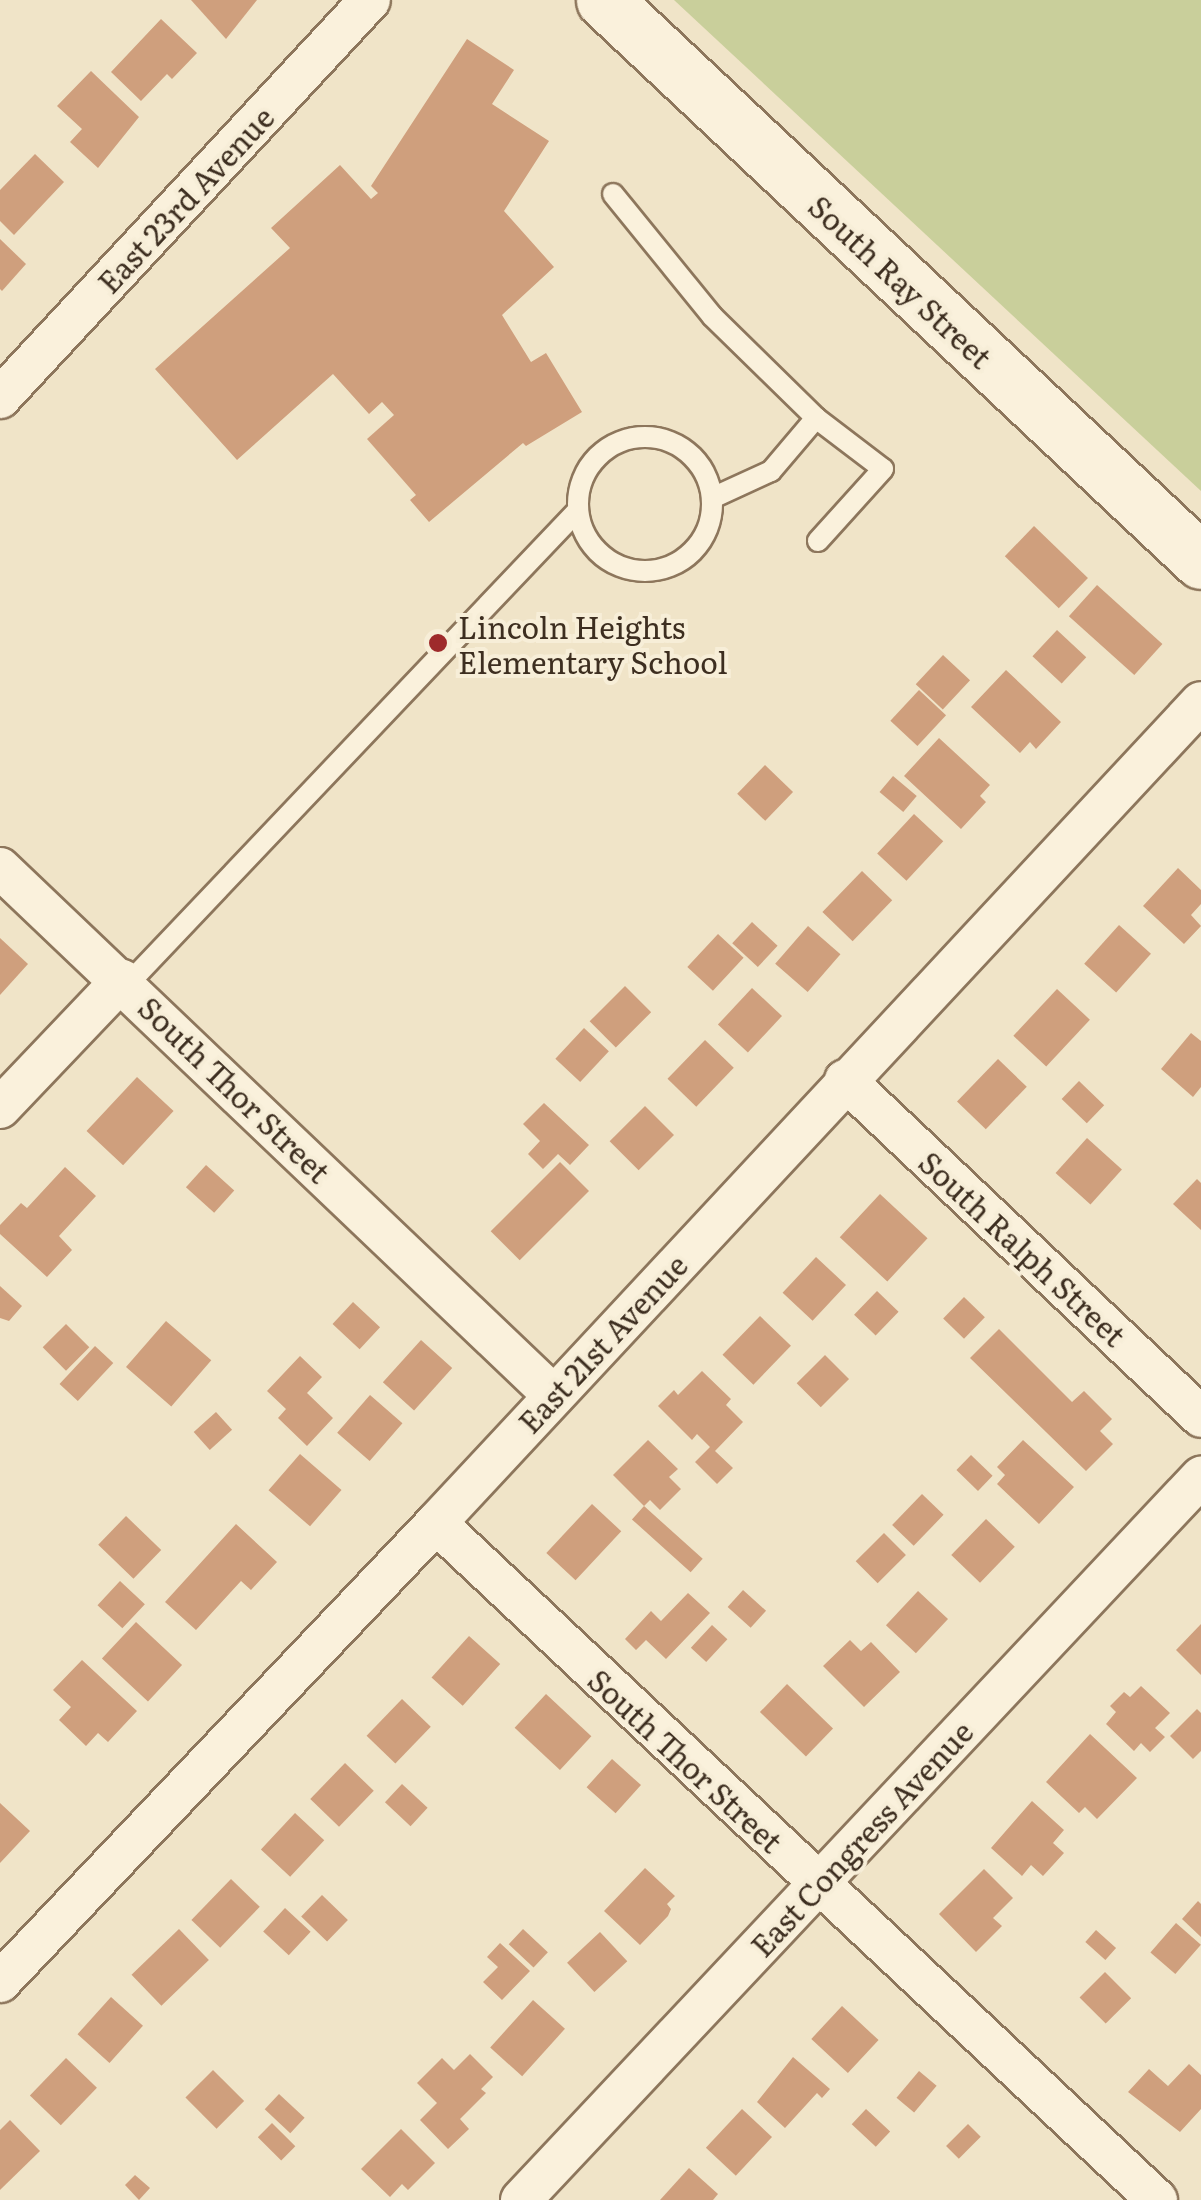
<!DOCTYPE html>
<style>
body{margin:0}
#map{position:relative;width:1201px;height:2200px;overflow:hidden;background:#f0e4c8;font-family:Literata,serif}
div>[style]{position:absolute}
[style*='--x']{left:calc(var(--x)*1px);top:calc(var(--y)*1px);width:calc(var(--w)*1px);rotate:calc(var(--a)*1deg)}
.green>*{inset:0;background:#c9cf9b}
.building>*{inset:0;background:#cf9f7d;transform-origin:0 0}
.roads{filter:drop-shadow(2px 0 #8d765c) drop-shadow(-2px 0 #8d765c) drop-shadow(0 2px #8d765c) drop-shadow(0 -2px #8d765c)}
.lane>*{height:20px;margin:-10px;padding:0 10px;transform-origin:10px;border-radius:10px;background:#faf1dc}
.lane>.ring{margin:-10px;padding:0;box-sizing:content-box;background:none;border:20px solid #faf1dc;border-radius:50%}
.street>*{height:40px;margin:-20px;padding:0 20px;transform-origin:20px;border-radius:20px;background:#faf1dc}
.secondary>*{height:55px;margin:-27.5px;padding:0 27.5px;transform-origin:27.5px;border-radius:27.5px;background:#faf1dc}
.dots>*{width:28px;height:28px;translate:-50% -50%;box-sizing:border-box;border:5px solid #f7eed8;border-radius:50%}
span{translate:-50% -50%;white-space:nowrap;text-align:center;line-height:1.15;-webkit-text-stroke:8px #f7eed8;paint-order:stroke}
.street-label{font-size:30px;color:#3d2e20}
.poi-label{font-size:30px;color:#3d2e20}
.left{translate:0 -50%;text-align:left}
</style>
<div id="map">
<div class="green">
<div style="clip-path:polygon(674px 0,1201px 0,1201px 491px)"></div>
</div>
<div class="building">
<div style="clip-path:polygon(191px 0,257px 0,226px 39px)"></div>
<div style="clip-path:polygon(161px 19px,197px 53px,172px 79px,167px 74px,141px 101px,111px 72px)"></div>
<div style="clip-path:polygon(467px 39px,514px 70px,492px 104px,549px 141px,504px 211px,554px 267px,502px 315px,531px 362px,546px 353px,582px 412px,526px 446px,523px 443px,429px 522px,410px 500px,416px 495px,367px 439px,394px 415px,382px 402px,369px 414px,333px 374px,237px 460px,155px 369px,290px 248px,271px 228px,340px 165px,371px 199px,378px 193px,371px 186px)"></div>
<div style="clip-path:polygon(91px 71px,139px 117px,98px 168px,70px 142px,82px 129px,57px 106px)"></div>
<div style="clip-path:polygon(35px 154px,64px 182px,14px 235px,0 221px,0 190px)"></div>
<div style="clip-path:polygon(0 239px,26px 264px,2px 291px,0 289px)"></div>
<div style="left:1034px;top:526px;width:75px;height:42px;rotate:44deg"></div>
<div style="left:1097px;top:585px;width:88px;height:42px;rotate:42deg"></div>
<div style="left:1057px;top:630px;width:40px;height:36px;rotate:43deg"></div>
<div style="left:943px;top:655px;width:37px;height:40px;rotate:43deg"></div>
<div style="clip-path:polygon(1006px 670px,1061px 722px,1036px 749px,1030px 742px,1020px 753px,971px 707px)"></div>
<div style="left:919px;top:690px;width:37px;height:42px;rotate:43deg"></div>
<div style="clip-path:polygon(939px 738px,990px 785px,980px 796px,986px 802px,961px 829px,904px 776px)"></div>
<div style="left:765px;top:765px;width:39px;height:40px;rotate:44deg"></div>
<div style="left:893px;top:776px;width:31px;height:21px;rotate:40deg"></div>
<div style="left:914px;top:814px;width:40px;height:54px;rotate:43deg"></div>
<div style="clip-path:polygon(1178px 868px,1201px 890px,1201px 904px,1191px 915px,1201px 926px,1184px 944px,1143px 906px)"></div>
<div style="left:862px;top:871px;width:42px;height:57px;rotate:44deg"></div>
<div style="left:752px;top:922px;width:35px;height:29px;rotate:43deg"></div>
<div style="left:1119px;top:925px;width:43px;height:52px;rotate:42deg"></div>
<div style="left:808px;top:926px;width:43px;height:50px;rotate:41deg"></div>
<div style="left:718px;top:934px;width:35px;height:45px;rotate:43deg"></div>
<div style="clip-path:polygon(0 938px,28px 964px,0 995px)"></div>
<div style="left:625px;top:986px;width:37px;height:50px;rotate:45deg"></div>
<div style="left:752px;top:988px;width:41px;height:50px;rotate:43deg"></div>
<div style="left:1057px;top:989px;width:45px;height:64px;rotate:43deg"></div>
<div style="left:584px;top:1028px;width:34px;height:42px;rotate:43deg"></div>
<div style="clip-path:polygon(1191px 1033px,1201px 1041px,1201px 1087px,1193px 1097px,1161px 1069px)"></div>
<div style="left:705px;top:1040px;width:40px;height:54px;rotate:44deg"></div>
<div style="left:998px;top:1059px;width:40px;height:59px;rotate:44deg"></div>
<div style="left:137px;top:1077px;width:50px;height:74px;rotate:43deg"></div>
<div style="left:1079px;top:1081px;width:35px;height:25px;rotate:44deg"></div>
<div style="clip-path:polygon(544px 1103px,589px 1145px,570px 1165px,558px 1154px,543px 1169px,528px 1154px,540px 1141px,523px 1124px)"></div>
<div style="left:645px;top:1106px;width:41px;height:50px;rotate:45deg"></div>
<div style="left:1087px;top:1138px;width:47px;height:47px;rotate:42deg"></div>
<div style="left:560px;top:1162px;width:41px;height:98px;rotate:45deg"></div>
<div style="left:206px;top:1165px;width:38px;height:30px;rotate:42deg"></div>
<div style="clip-path:polygon(65px 1167px,96px 1196px,59px 1236px,72px 1250px,47px 1277px,0 1234px,0 1225px,21px 1203px,27px 1208px)"></div>
<div style="clip-path:polygon(1197px 1179px,1201px 1183px,1201px 1230px,1173px 1204px)"></div>
<div style="left:880px;top:1194px;width:65px;height:59px;rotate:43deg"></div>
<div style="left:816px;top:1257px;width:41px;height:49px;rotate:43deg"></div>
<div style="clip-path:polygon(0 1286px,22px 1306px,9px 1321px,0 1318px)"></div>
<div style="left:877px;top:1291px;width:30px;height:33px;rotate:44deg"></div>
<div style="left:964px;top:1297px;width:29px;height:30px;rotate:44deg"></div>
<div style="left:353px;top:1302px;width:37px;height:30px;rotate:43deg"></div>
<div style="left:760px;top:1316px;width:43px;height:54px;rotate:44deg"></div>
<div style="left:166px;top:1321px;width:60px;height:61px;rotate:41deg"></div>
<div style="left:66px;top:1324px;width:33px;height:33px;rotate:45deg"></div>
<div style="clip-path:polygon(999px 1329px,1072px 1402px,1084px 1391px,1112px 1419px,1100px 1431px,1113px 1444px,1086px 1471px,970px 1358px)"></div>
<div style="left:421px;top:1340px;width:42px;height:57px;rotate:42deg"></div>
<div style="left:95px;top:1346px;width:25px;height:52px;rotate:43deg"></div>
<div style="left:825px;top:1355px;width:34px;height:40px;rotate:45deg"></div>
<div style="clip-path:polygon(300px 1356px,322px 1377px,307px 1393px,333px 1418px,307px 1446px,278px 1418px,286px 1409px,267px 1391px)"></div>
<div style="clip-path:polygon(702px 1371px,731px 1399px,726px 1405px,743px 1422px,715px 1451px,733px 1468px,717px 1484px,695px 1462px,710px 1447px,697px 1434px,692px 1440px,658px 1406px,674px 1390px,678px 1395px)"></div>
<div style="left:370px;top:1395px;width:43px;height:50px;rotate:41deg"></div>
<div style="left:216px;top:1412px;width:24px;height:30px;rotate:48deg"></div>
<div style="clip-path:polygon(648px 1440px,678px 1469px,669px 1477px,681px 1489px,660px 1510px,650px 1500px,644px 1506px,613px 1475px)"></div>
<div style="clip-path:polygon(1023px 1440px,1074px 1487px,1039px 1524px,997px 1484px,1005px 1475px,997px 1467px)"></div>
<div style="left:300px;top:1454px;width:55px;height:48px;rotate:41deg"></div>
<div style="left:971px;top:1455px;width:30px;height:21px;rotate:44deg"></div>
<div style="left:922px;top:1494px;width:30px;height:43px;rotate:44deg"></div>
<div style="left:592px;top:1504px;width:40px;height:67px;rotate:43deg"></div>
<div style="left:644px;top:1506px;width:79px;height:18px;rotate:42deg"></div>
<div style="left:126px;top:1516px;width:49px;height:40px;rotate:44deg"></div>
<div style="left:986px;top:1519px;width:40px;height:50px;rotate:44deg"></div>
<div style="clip-path:polygon(236px 1524px,277px 1562px,251px 1590px,241px 1581px,196px 1630px,165px 1602px)"></div>
<div style="left:884px;top:1533px;width:31px;height:40px;rotate:45deg"></div>
<div style="left:120px;top:1581px;width:34px;height:33px;rotate:43deg"></div>
<div style="left:743px;top:1590px;width:31px;height:23px;rotate:42deg"></div>
<div style="left:918px;top:1591px;width:41px;height:47px;rotate:43deg"></div>
<div style="clip-path:polygon(688px 1593px,710px 1613px,666px 1659px,646px 1640px,636px 1650px,625px 1639px,651px 1611px,661px 1621px)"></div>
<div style="left:136px;top:1622px;width:63px;height:50px;rotate:43deg"></div>
<div style="clip-path:polygon(1201px 1624px,1201px 1675px,1176px 1650px)"></div>
<div style="left:712px;top:1625px;width:21px;height:31px;rotate:43deg"></div>
<div style="left:469px;top:1636px;width:42px;height:56px;rotate:42deg"></div>
<div style="clip-path:polygon(850px 1640px,861px 1651px,871px 1642px,900px 1672px,864px 1707px,823px 1666px)"></div>
<div style="clip-path:polygon(82px 1660px,137px 1711px,108px 1742px,98px 1733px,86px 1746px,59px 1720px,71px 1707px,53px 1690px)"></div>
<div style="left:787px;top:1684px;width:64px;height:39px;rotate:44deg"></div>
<div style="clip-path:polygon(1141px 1686px,1170px 1713px,1155px 1728px,1165px 1737px,1150px 1752px,1141px 1743px,1134px 1751px,1106px 1724px,1116px 1712px,1110px 1706px,1124px 1692px,1130px 1697px)"></div>
<div style="left:546px;top:1694px;width:62px;height:46px;rotate:43deg"></div>
<div style="left:402px;top:1699px;width:40px;height:51px;rotate:44deg"></div>
<div style="clip-path:polygon(1197px 1709px,1201px 1713px,1201px 1751px,1193px 1759px,1170px 1736px)"></div>
<div style="clip-path:polygon(1090px 1734px,1137px 1778px,1097px 1819px,1085px 1807px,1079px 1813px,1046px 1782px)"></div>
<div style="left:612px;top:1759px;width:39px;height:38px;rotate:42deg"></div>
<div style="left:345px;top:1763px;width:40px;height:50px;rotate:44deg"></div>
<div style="left:402px;top:1784px;width:35px;height:25px;rotate:43deg"></div>
<div style="clip-path:polygon(1032px 1801px,1064px 1830px,1053px 1843px,1064px 1853px,1043px 1876px,1031px 1865px,1022px 1876px,991px 1848px)"></div>
<div style="clip-path:polygon(0 1803px,30px 1831px,0 1863px)"></div>
<div style="left:295px;top:1813px;width:40px;height:50px;rotate:43deg"></div>
<div style="clip-path:polygon(645px 1868px,675px 1896px,667px 1904px,671px 1909px,668px 1916px,640px 1945px,604px 1911px)"></div>
<div style="clip-path:polygon(984px 1869px,1013px 1898px,993px 1918px,1002px 1926px,976px 1952px,939px 1914px)"></div>
<div style="left:231px;top:1879px;width:40px;height:57px;rotate:44deg"></div>
<div style="left:322px;top:1895px;width:36px;height:30px;rotate:44deg"></div>
<div style="clip-path:polygon(1198px 1901px,1201px 1904px,1201px 1937px,1182px 1919px)"></div>
<div style="left:285px;top:1908px;width:35px;height:32px;rotate:43deg"></div>
<div style="left:1176px;top:1923px;width:33px;height:39px;rotate:41deg"></div>
<div style="left:179px;top:1929px;width:43px;height:66px;rotate:46deg"></div>
<div style="left:523px;top:1929px;width:34px;height:21px;rotate:43deg"></div>
<div style="left:1096px;top:1930px;width:27px;height:16px;rotate:42deg"></div>
<div style="left:600px;top:1932px;width:40px;height:45px;rotate:47deg"></div>
<div style="clip-path:polygon(500px 1943px,530px 1971px,502px 2000px,483px 1982px,498px 1967px,487px 1957px)"></div>
<div style="left:1105px;top:1972px;width:37px;height:36px;rotate:45deg"></div>
<div style="left:111px;top:1997px;width:43px;height:50px;rotate:42deg"></div>
<div style="left:533px;top:2000px;width:43px;height:64px;rotate:42deg"></div>
<div style="left:842px;top:2006px;width:50px;height:45px;rotate:43deg"></div>
<div style="clip-path:polygon(470px 2054px,493px 2077px,481px 2089px,486px 2093px,460px 2119px,469px 2129px,448px 2149px,420px 2120px,437px 2103px,417px 2083px,442px 2058px,454px 2070px)"></div>
<div style="clip-path:polygon(793px 2057px,830px 2089px,822px 2098px,817px 2093px,785px 2128px,757px 2102px)"></div>
<div style="left:66px;top:2058px;width:43px;height:52px;rotate:44deg"></div>
<div style="clip-path:polygon(1189px 2064px,1201px 2075px,1201px 2109px,1180px 2132px,1128px 2092px,1149px 2069px,1168px 2086px)"></div>
<div style="left:213px;top:2070px;width:44px;height:39px;rotate:45deg"></div>
<div style="left:919px;top:2071px;width:23px;height:35px;rotate:40deg"></div>
<div style="left:279px;top:2094px;width:35px;height:21px;rotate:43deg"></div>
<div style="left:742px;top:2109px;width:41px;height:53px;rotate:43deg"></div>
<div style="left:866px;top:2109px;width:33px;height:21px;rotate:43deg"></div>
<div style="clip-path:polygon(10px 2120px,40px 2151px,0 2190px,0 2130px)"></div>
<div style="left:272px;top:2123px;width:33px;height:20px;rotate:45deg"></div>
<div style="left:968px;top:2124px;width:18px;height:31px;rotate:45deg"></div>
<div style="clip-path:polygon(401px 2129px,435px 2163px,408px 2190px,402px 2184px,390px 2197px,361px 2169px)"></div>
<div style="clip-path:polygon(689px 2168px,718px 2194px,713px 2200px,660px 2200px)"></div>
<div style="clip-path:polygon(135px 2175px,150px 2188px,139px 2200px,125px 2185px)"></div>
</div>
<div class="roads">
<div class="lane">
<div style="--x:613;--y:194;--w:157;--a:50.9"></div>
<div style="--x:712;--y:316;--w:146;--a:44.4"></div>
<div style="--x:816;--y:418;--w:70;--a:130.3"></div>
<div style="--x:771;--y:471;--w:65;--a:155.4"></div>
<div style="--x:816;--y:418;--w:84;--a:37.3"></div>
<div style="--x:883;--y:469;--w:97;--a:132.1"></div>
<div class="ring" style="left:578px;top:437px;width:114px;height:114px"></div>
<div style="--x:127;--y:985;--w:655;--a:-46.48"></div>
</div>
<div class="street">
<div style="--x:0;--y:398;--w:543;--a:-47.09"></div>
<div style="--x:0;--y:868;--w:765;--a:43.62"></div>
<div style="--x:845;--y:1080;--w:490;--a:43.4"></div>
<div style="--x:0;--y:1108;--w:177;--a:-46.4"></div>
<div style="--x:436;--y:1523;--w:989;--a:43.2"></div>
<div style="--x:0;--y:1982;--w:633;--a:-46.47"></div>
<div style="--x:436;--y:1523;--w:1122;--a:-47.02"></div>
<div style="--x:521;--y:2200;--w:993;--a:-46.76"></div>
</div>
<div class="secondary">
<div style="--x:604;--y:0;--w:819;--a:43.22"></div>
</div>
</div>
<div class="dots">
<div style="left:438px;top:643px;background:#9e2a2b"></div>
</div>
<div class="street-label">
<span style="left:185px;top:199px;rotate:-47deg">East 23rd Avenue</span>
<span style="left:901px;top:281px;rotate:43deg">South Ray Street</span>
<span style="left:235px;top:1089px;rotate:44deg">South Thor Street</span>
<span style="left:1023px;top:1248px;rotate:43deg">South Ralph Street</span>
<span style="left:602px;top:1343px;rotate:-47deg">East 21st Avenue</span>
<span style="left:686px;top:1760px;rotate:43deg">South Thor Street</span>
<span style="left:861px;top:1838px;rotate:-47deg">East Congress Avenue</span>
</div>
<div class="poi-label">
<span class="left" style="left:458px;top:643px">Lincoln Heights<br>Elementary School</span>
</div>
</div>
